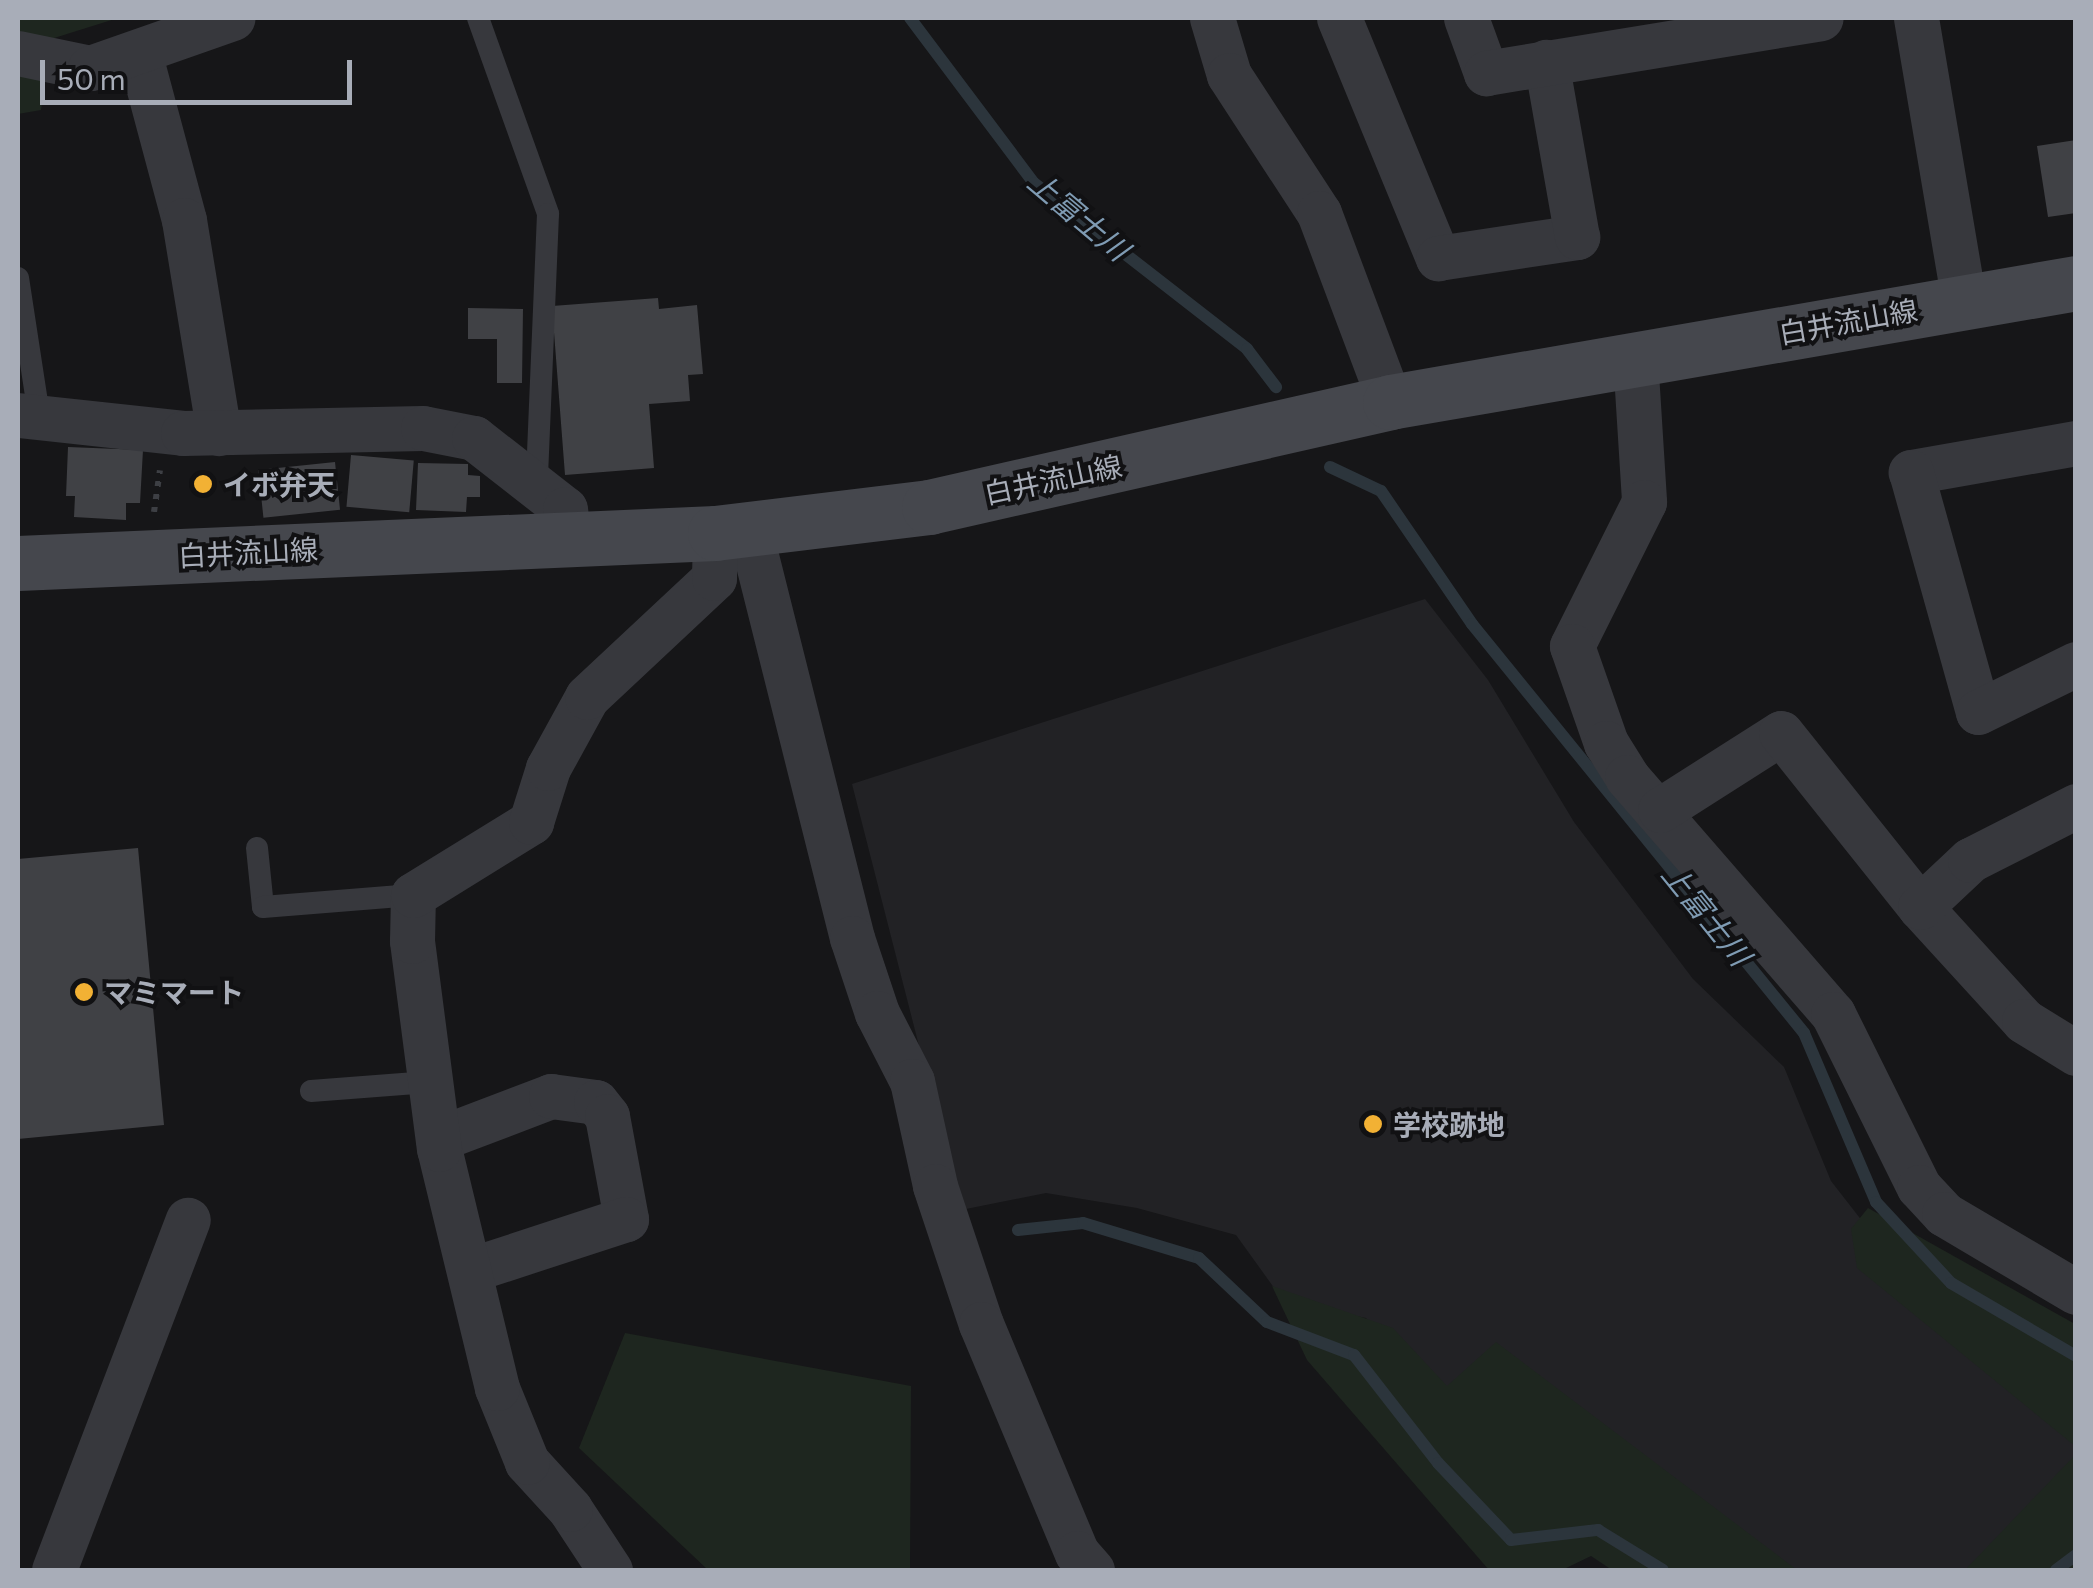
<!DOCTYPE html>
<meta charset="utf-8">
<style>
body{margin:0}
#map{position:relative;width:2093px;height:1588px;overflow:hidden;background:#161618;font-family:Commissioner,"Noto Sans JP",sans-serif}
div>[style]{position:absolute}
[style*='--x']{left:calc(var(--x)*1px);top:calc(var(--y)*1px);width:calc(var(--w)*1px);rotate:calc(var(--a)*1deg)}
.built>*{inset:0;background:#222225}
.green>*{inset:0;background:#1e261f}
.stream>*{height:12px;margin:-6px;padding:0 6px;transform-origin:6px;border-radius:6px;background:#2c353c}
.building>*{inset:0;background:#404145;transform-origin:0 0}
.path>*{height:6px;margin-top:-3px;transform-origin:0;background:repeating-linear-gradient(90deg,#3d3f44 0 5px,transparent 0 13px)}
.lane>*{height:22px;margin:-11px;padding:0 11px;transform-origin:11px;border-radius:11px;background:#37383d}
.street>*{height:45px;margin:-22.5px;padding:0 22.5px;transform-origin:22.5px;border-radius:22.5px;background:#37383d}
.secondary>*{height:55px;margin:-27.5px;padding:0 27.5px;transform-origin:27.5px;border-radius:27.5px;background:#45474d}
.dots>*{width:28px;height:28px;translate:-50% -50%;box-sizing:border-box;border:5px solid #111113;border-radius:50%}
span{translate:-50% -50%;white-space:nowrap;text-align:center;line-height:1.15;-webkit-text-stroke:8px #111113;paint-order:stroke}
.street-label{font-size:28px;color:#a8adb8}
.poi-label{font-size:28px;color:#a8adb8;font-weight:700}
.left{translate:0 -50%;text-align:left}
.water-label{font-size:30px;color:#7f9bb3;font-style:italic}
.frame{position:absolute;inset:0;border:20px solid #a8adb8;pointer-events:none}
.scale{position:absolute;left:40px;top:60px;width:312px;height:45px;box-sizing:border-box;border:5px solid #a8adb8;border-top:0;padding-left:12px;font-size:30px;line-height:35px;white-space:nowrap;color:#a8adb8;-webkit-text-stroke:8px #111113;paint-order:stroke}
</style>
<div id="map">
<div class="built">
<div style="clip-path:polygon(1425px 599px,1488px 680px,1574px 822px,1693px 979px,1784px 1067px,1831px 1181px,1884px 1249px,2075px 1398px,2075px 1528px,2021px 1570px,1732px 1570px,1514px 1501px,1366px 1318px,1285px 1303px,1236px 1235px,1137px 1208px,1046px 1193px,961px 1210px,852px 784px)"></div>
</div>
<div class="green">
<div style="clip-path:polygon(18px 18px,118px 18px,51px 39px,41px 110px,18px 114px)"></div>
<div style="clip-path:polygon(1868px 1208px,2075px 1324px,2075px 1446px,1857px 1268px,1851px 1229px)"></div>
<div style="clip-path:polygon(1272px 1286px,1393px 1328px,1447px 1386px,1496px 1342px,1797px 1570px,1612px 1570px,1591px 1556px,1562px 1570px,1489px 1570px,1307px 1360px)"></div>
<div style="clip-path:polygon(625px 1333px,911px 1386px,910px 1570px,708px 1570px,579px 1448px)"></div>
<div style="clip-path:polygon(2075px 1455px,2075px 1570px,1965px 1570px)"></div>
</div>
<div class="stream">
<div style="--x:910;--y:18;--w:206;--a:53.1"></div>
<div style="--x:1034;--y:183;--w:270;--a:37.9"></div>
<div style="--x:1247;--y:349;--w:48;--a:52.7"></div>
<div style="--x:1330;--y:467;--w:56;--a:25.2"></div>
<div style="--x:1381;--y:491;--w:161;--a:55.6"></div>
<div style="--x:1472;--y:624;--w:527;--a:50.93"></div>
<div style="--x:1804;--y:1033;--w:184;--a:66.9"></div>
<div style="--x:1876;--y:1202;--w:110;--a:47.2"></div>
<div style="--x:1951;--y:1283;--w:145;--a:30.3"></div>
<div style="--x:1018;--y:1230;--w:65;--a:-6.1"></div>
<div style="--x:1083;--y:1223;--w:121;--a:16.8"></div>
<div style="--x:1199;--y:1258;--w:93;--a:43.3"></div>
<div style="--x:1267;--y:1322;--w:93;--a:20.8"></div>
<div style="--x:1354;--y:1355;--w:137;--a:52.1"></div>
<div style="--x:1438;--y:1463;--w:106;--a:46.5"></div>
<div style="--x:1511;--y:1540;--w:88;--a:-6.6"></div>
<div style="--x:1598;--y:1530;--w:76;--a:31.6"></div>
<div style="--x:2056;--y:1570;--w:25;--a:-37"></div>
</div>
<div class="building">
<div style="clip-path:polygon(2076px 140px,2076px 213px,2048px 217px,2037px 146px)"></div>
<div style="clip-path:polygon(658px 298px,659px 309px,697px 305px,703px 374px,688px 375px,690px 401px,649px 404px,654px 468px,565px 475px,552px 306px)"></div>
<div style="clip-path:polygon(468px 308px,523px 309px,522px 383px,497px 383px,497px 339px,468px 339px)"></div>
<div style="clip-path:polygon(68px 447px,143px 450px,140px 503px,126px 503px,126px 520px,74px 517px,75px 496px,66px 496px)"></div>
<div style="left:351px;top:455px;width:63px;height:52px;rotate:5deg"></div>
<div style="left:335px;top:462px;width:48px;height:77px;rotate:84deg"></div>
<div style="clip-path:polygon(418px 463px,468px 464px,468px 475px,480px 476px,480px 497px,467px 497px,466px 512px,416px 510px)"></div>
<div style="clip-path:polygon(138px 848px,164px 1125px,18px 1139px,18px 859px)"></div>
</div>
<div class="path">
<div style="--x:154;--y:512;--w:42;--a:-81.9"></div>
</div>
<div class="lane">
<div style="--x:478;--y:18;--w:208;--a:70.3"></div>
<div style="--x:548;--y:214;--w:267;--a:92.4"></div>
<div style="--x:18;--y:278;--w:140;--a:81.3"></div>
<div style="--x:257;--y:848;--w:59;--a:84.2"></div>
<div style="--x:263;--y:907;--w:150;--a:-4.6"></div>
<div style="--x:311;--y:1091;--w:118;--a:-4.4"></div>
</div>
<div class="street">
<div style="--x:1212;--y:18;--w:59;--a:73.4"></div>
<div style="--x:1229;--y:75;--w:165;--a:56.9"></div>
<div style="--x:1319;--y:213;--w:202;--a:69.4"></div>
<div style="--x:1339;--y:18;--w:260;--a:67.6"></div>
<div style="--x:1438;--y:258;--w:141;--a:-8.6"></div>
<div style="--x:1577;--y:237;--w:178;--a:-100"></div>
<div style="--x:1466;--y:18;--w:59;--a:70"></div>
<div style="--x:1486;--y:73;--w:339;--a:-9.3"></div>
<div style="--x:1916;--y:18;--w:288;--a:80.4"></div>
<div style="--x:139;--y:52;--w:174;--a:75"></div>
<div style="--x:184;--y:220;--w:216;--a:80.7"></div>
<div style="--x:18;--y:53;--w:74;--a:11.8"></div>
<div style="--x:90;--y:68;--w:151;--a:-19.3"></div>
<div style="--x:1635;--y:357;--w:145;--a:86.4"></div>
<div style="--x:1644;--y:502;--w:161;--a:116.6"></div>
<div style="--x:1572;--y:646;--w:103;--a:70.7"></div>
<div style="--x:1606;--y:743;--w:40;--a:58"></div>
<div style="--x:1627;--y:777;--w:314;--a:49"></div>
<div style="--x:1833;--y:1014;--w:193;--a:63.6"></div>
<div style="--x:1919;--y:1187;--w:37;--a:47"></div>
<div style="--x:1944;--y:1214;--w:153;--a:30.6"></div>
<div style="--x:18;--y:415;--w:166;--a:6.2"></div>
<div style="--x:183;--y:433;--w:240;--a:-1.2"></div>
<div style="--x:423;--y:428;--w:52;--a:11.1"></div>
<div style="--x:474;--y:438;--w:115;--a:38"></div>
<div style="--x:565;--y:509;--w:26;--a:83"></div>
<div style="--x:2076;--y:443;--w:168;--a:170"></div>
<div style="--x:1911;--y:472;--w:249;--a:74.4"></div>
<div style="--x:1978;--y:712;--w:109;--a:-26.1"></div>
<div style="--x:749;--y:528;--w:423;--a:75.9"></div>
<div style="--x:852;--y:938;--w:79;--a:71.6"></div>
<div style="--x:877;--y:1013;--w:76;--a:62.8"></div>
<div style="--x:912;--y:1081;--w:107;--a:77.6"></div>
<div style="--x:935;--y:1186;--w:145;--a:71.6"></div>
<div style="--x:981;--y:1324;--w:248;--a:67.3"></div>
<div style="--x:1077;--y:1553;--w:23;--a:49"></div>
<div style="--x:1660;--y:810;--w:143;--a:-32.5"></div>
<div style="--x:1781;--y:733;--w:223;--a:51.4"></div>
<div style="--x:1920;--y:907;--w:154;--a:47.6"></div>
<div style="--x:2024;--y:1021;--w:61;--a:31.6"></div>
<div style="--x:1920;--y:907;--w:69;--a:-43.2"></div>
<div style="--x:1970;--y:860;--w:119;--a:-27"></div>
<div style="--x:438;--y:1139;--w:121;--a:-20.8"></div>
<div style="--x:551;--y:1096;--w:45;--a:7.6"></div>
<div style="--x:596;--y:1102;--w:18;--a:52"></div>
<div style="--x:607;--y:1116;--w:105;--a:79.5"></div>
<div style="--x:626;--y:1219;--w:164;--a:161.9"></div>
<div style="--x:54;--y:1570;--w:375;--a:-69.1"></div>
<div style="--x:610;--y:1570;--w:73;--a:-123.3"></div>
<div style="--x:570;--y:1509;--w:64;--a:-132.5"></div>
<div style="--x:527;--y:1462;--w:80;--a:-112.1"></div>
<div style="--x:497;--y:1388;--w:246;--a:-103.6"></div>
<div style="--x:439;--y:1149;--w:210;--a:-97.4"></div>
<div style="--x:412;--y:941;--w:46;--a:-88.8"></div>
<div style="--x:413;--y:895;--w:139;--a:-31.7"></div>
<div style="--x:531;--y:822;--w:57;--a:-72.5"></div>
<div style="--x:548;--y:768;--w:81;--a:-61.2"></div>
<div style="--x:587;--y:697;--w:174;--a:-43.1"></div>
<div style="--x:714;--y:578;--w:45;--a:-88.7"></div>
</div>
<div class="secondary">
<div style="--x:18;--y:563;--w:698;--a:-2.46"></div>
<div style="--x:715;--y:533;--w:216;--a:-6.9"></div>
<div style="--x:929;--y:507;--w:473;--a:-12.8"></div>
<div style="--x:1390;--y:402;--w:696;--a:-9.84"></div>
</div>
<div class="dots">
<div style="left:203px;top:484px;background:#f2b134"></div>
<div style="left:84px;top:992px;background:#f2b134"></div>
<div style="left:1373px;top:1124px;background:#f2b134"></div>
</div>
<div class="street-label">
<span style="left:1848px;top:321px;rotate:-10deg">白井流山線</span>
<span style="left:1053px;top:479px;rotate:-12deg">白井流山線</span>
<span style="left:248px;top:552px;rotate:-3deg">白井流山線</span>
</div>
<div class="poi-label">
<span class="left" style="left:223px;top:484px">イボ弁天</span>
<span class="left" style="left:104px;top:992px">マミマート</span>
<span class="left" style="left:1393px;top:1124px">学校跡地</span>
</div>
<div class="water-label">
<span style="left:1079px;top:215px;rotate:40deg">上富士川</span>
<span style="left:1707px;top:914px;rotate:51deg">上富士川</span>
</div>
<div class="frame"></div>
<div class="scale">50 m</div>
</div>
